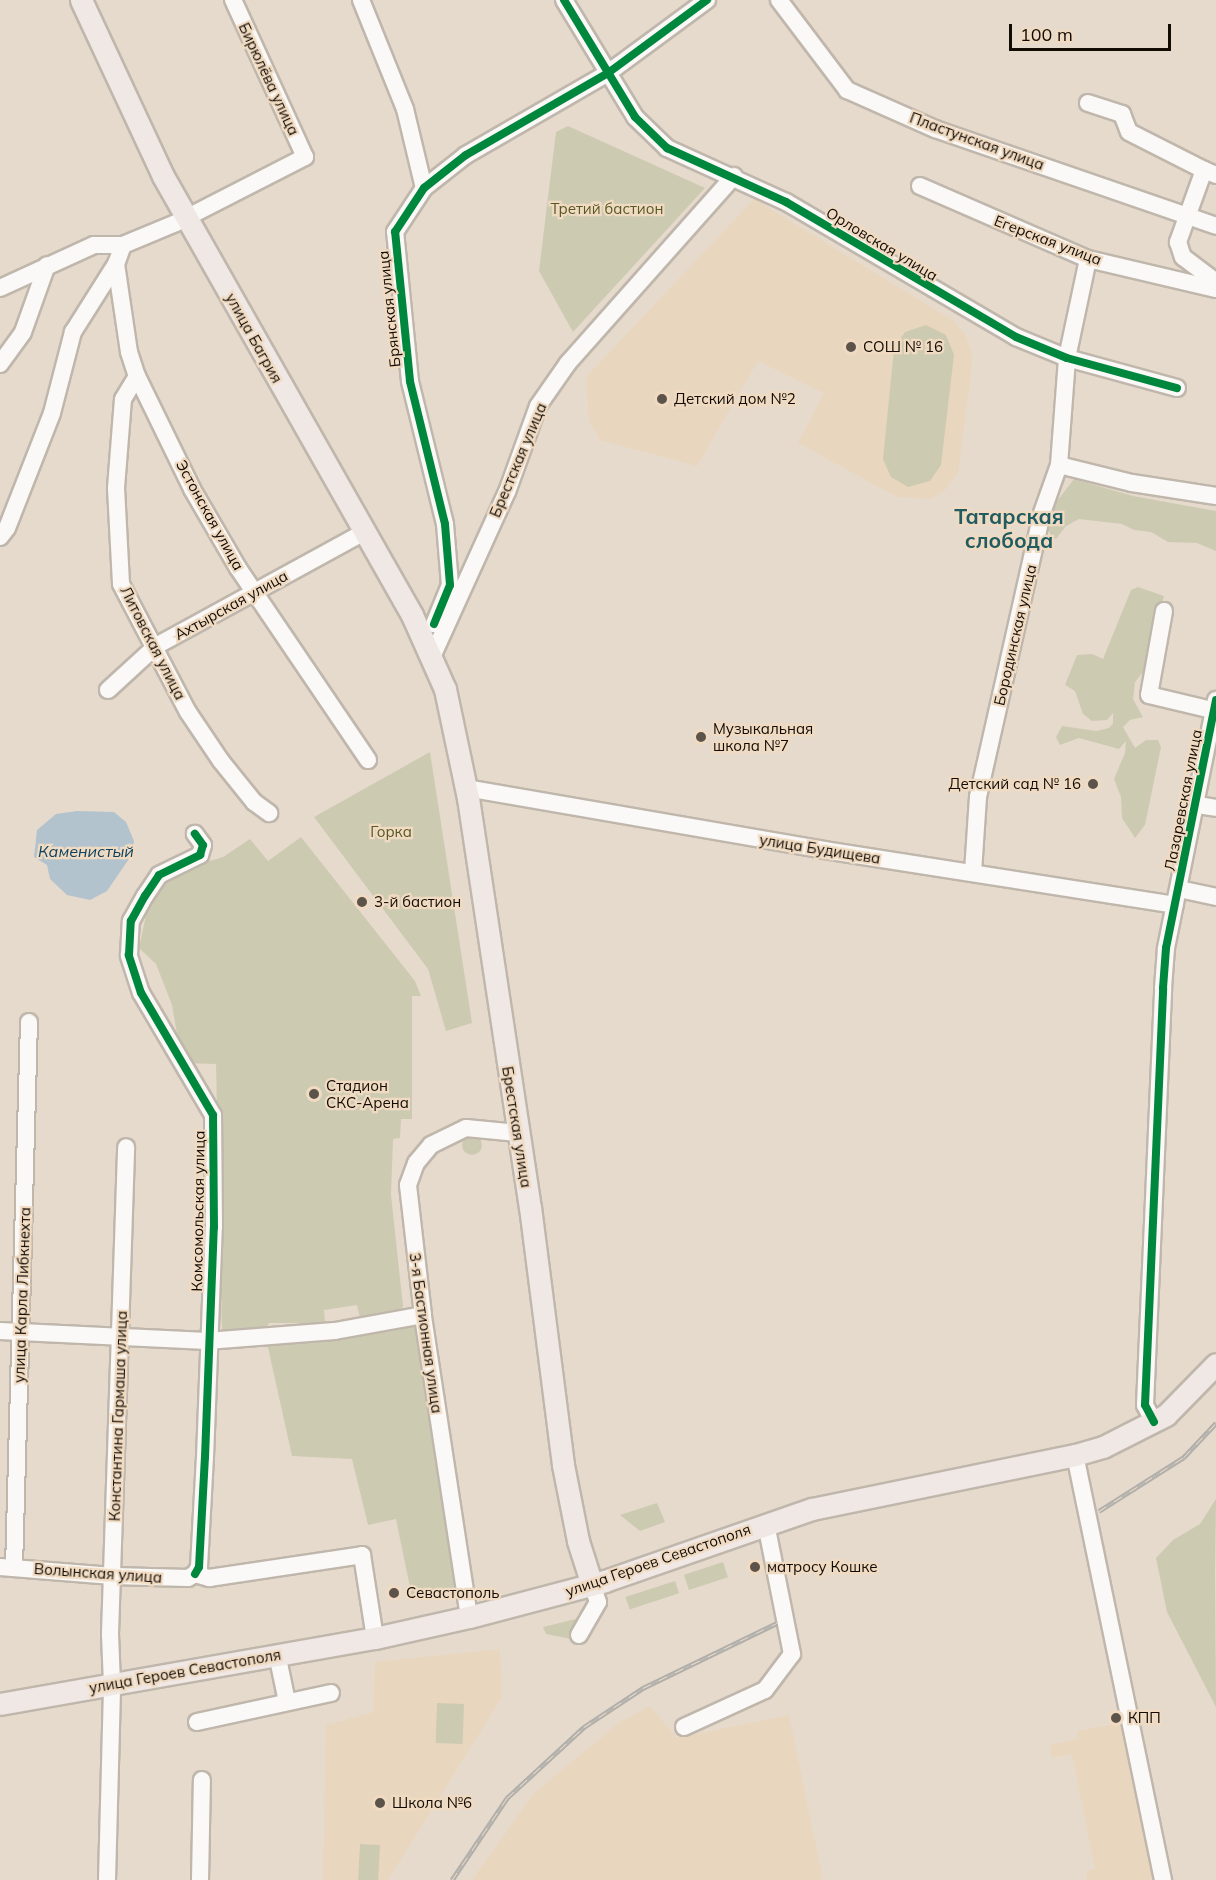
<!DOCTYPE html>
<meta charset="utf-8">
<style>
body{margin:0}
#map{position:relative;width:1216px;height:1880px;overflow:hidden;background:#e6dacc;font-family:Mulish,sans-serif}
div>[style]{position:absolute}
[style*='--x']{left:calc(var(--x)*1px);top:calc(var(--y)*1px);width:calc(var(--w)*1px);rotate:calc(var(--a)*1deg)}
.built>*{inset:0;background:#e9d6be}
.green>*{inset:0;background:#cdcab2;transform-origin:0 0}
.round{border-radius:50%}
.water>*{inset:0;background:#b2c3ce}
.roads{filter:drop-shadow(2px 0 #c0b7ac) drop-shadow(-2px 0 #c0b7ac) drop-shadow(0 2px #c0b7ac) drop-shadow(0 -2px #c0b7ac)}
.minor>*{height:16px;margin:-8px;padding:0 8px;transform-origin:8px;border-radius:8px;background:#fbf9f7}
.major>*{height:21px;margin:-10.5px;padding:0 10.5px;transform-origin:10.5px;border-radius:10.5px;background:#f0e8e5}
.rail>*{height:5px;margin-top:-2.5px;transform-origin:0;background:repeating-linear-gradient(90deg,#f0dbc2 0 9px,#b1afab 0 18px);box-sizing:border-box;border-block:2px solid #b1afab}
.cycleway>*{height:8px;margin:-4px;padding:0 4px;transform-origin:4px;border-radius:4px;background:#00873e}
.dots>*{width:16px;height:16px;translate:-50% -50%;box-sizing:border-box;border:3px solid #f0dbc2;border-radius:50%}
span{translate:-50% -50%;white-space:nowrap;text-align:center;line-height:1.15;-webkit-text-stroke:4.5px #f0dbc2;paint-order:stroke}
.street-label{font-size:15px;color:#120b04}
.park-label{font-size:15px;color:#575923}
.poi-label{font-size:15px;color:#120b04}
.left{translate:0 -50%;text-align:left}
.right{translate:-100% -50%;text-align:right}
.water-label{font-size:16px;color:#0b4160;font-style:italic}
.district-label{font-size:21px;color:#215c60;font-weight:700}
.scale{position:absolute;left:1009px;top:24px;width:162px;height:27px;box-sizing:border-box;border:3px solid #120b04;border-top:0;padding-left:8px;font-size:18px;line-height:21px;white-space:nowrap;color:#120b04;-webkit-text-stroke:4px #f0dbc2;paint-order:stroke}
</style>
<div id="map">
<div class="built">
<div style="clip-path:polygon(754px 199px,954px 321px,966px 336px,973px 358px,958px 473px,945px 490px,931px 499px,897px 497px,798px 443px,824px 393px,758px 361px,697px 466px,600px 440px,589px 421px,586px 377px)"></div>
<div style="clip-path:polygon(500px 1649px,502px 1697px,388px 1880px,323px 1880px,326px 1725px,374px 1712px,375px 1662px)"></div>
<div style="clip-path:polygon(650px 1706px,677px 1738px,789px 1715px,823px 1880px,472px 1880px,533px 1794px,620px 1722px)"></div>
<div style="clip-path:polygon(1127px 1722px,1157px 1880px,1087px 1880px,1086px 1871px,1095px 1869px,1072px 1754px,1052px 1758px,1049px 1745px,1078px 1739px,1077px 1731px)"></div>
</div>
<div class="green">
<div style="clip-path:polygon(568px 126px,705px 188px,573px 332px,539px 271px,556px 132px)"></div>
<div style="clip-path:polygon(926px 325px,946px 335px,954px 355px,941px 465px,930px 481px,908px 487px,891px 477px,883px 459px,894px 349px,905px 332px)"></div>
<div style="clip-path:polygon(1074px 479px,1133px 496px,1216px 511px,1216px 551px,1197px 543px,1168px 542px,1151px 532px,1134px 530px,1122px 524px,1079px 519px,1066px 526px,1056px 539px,1051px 537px,1047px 525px,1051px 509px)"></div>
<div style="clip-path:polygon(1138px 587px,1164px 596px,1143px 672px,1135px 682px,1133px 699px,1143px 717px,1130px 720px,1123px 727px,1135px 748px,1146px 740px,1158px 740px,1161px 747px,1145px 825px,1135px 838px,1122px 818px,1121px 797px,1114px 779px,1125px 753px,1126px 741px,1119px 749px,1079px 738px,1060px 745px,1056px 737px,1062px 726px,1096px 731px,1109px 728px,1113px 723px,1113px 713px,1107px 720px,1092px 721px,1083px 714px,1075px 691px,1065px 685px,1077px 655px,1092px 654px,1103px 659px,1131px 590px)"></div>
<div style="clip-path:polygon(430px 752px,472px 1023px,446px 1031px,428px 969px,314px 817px)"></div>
<div style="clip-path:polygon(301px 837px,415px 981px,421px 996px,412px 996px,412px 1119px,401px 1119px,400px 1138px,393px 1139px,391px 1195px,403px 1306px,399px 1313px,360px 1318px,357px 1305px,324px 1310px,325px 1323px,269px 1323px,266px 1331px,222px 1335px,216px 1064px,182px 1063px,172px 1005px,156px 964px,139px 948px,149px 901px,163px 875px,223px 857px,250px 839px,268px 861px)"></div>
<div class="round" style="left:462px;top:1135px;width:20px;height:20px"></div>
<div style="clip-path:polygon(416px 1321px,459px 1590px,412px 1597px,396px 1519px,368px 1525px,352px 1459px,292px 1456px,267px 1343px)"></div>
<div style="clip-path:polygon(1216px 1499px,1215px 1573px,1216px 1707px,1167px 1612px,1156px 1558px,1173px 1540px,1200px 1524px)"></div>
<div style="clip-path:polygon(657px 1503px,665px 1522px,640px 1531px,620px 1515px)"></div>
<div style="left:723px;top:1562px;width:16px;height:41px;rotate:72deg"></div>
<div style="left:675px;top:1581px;width:13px;height:52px;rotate:72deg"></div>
<div style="clip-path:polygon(580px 1618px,582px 1623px,571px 1639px,546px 1634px,543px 1627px)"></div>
<div style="left:437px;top:1703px;width:27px;height:40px;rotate:2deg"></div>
<div style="left:360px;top:1844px;width:20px;height:36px;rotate:3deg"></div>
</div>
<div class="water">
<div style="clip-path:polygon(77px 811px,114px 812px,126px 822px,134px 841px,131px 856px,107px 891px,90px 900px,67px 895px,50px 879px,47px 865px,34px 857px,37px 830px,56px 814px)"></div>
</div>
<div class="roads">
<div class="minor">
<div style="--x:361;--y:0;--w:118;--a:68"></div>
<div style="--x:405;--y:109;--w:81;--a:76.5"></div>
<div style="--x:564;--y:0;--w:137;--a:58.7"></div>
<div style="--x:635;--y:117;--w:45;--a:44.1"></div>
<div style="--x:667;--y:148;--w:131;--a:24.4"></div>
<div style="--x:786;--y:202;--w:267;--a:30.4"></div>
<div style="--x:1016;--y:337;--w:55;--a:22.4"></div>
<div style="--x:1067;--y:358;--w:114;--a:15.3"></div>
<div style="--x:779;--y:0;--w:113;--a:52.9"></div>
<div style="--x:847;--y:90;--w:96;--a:23.9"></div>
<div style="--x:935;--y:129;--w:297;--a:19"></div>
<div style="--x:1088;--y:103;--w:36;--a:18"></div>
<div style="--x:1122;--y:114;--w:19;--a:69"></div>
<div style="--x:1129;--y:132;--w:84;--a:26.9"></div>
<div style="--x:1216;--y:175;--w:13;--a:-157"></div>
<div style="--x:1204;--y:170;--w:77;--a:109.9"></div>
<div style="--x:1178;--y:242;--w:16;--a:72"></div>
<div style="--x:1183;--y:257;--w:41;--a:37.1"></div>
<div style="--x:920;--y:186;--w:183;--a:23.5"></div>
<div style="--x:1088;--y:259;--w:131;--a:13.2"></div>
<div style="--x:123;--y:245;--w:20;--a:110"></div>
<div style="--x:116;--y:264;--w:89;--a:81.6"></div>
<div style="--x:129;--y:352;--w:25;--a:72"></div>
<div style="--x:137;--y:376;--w:126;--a:64"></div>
<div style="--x:192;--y:489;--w:91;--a:59.8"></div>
<div style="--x:238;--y:568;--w:232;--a:55.9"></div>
<div style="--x:0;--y:288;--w:103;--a:-24.6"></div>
<div style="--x:94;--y:245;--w:29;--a:0"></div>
<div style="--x:123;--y:245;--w:57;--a:-22.5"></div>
<div style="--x:176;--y:223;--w:145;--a:-27.1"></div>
<div style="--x:305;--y:157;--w:173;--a:-114.6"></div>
<div style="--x:0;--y:364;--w:39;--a:-54"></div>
<div style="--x:23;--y:332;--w:71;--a:-70.3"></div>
<div style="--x:137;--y:376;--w:27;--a:121"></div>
<div style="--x:123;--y:399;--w:89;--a:94.5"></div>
<div style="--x:116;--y:488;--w:96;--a:87"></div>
<div style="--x:121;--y:584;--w:144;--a:62.4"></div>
<div style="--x:188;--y:712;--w:59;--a:56"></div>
<div style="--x:221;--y:761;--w:53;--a:51.2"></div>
<div style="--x:254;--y:802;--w:19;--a:36"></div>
<div style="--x:1059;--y:465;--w:75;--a:13.9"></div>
<div style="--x:1132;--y:483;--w:85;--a:8.8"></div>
<div style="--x:0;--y:537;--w:11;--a:-52"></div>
<div style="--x:7;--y:528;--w:123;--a:-68.6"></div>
<div style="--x:52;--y:413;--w:84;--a:-75.5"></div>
<div style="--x:73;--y:332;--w:80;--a:-57.7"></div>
<div style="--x:1164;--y:611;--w:85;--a:100.1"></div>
<div style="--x:1149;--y:695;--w:69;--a:13.4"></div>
<div style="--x:434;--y:624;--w:42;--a:-67.7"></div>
<div style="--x:450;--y:585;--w:61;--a:-94.7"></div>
<div style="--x:445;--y:524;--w:147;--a:-103.8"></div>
<div style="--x:410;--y:381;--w:150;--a:-95.7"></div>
<div style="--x:395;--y:232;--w:53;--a:-56.6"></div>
<div style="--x:424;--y:188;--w:53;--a:-38.2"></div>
<div style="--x:466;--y:155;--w:164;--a:-30"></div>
<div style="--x:608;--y:73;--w:123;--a:-36.4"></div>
<div style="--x:432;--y:657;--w:181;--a:-65.6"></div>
<div style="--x:507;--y:492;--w:91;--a:-70.2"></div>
<div style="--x:538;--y:406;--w:52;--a:-55.1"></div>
<div style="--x:568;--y:363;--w:250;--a:-48.4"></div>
<div style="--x:108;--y:690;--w:65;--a:-42.5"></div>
<div style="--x:156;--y:646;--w:237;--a:-28.7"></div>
<div style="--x:466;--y:788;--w:363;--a:9.8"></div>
<div style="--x:824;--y:850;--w:355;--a:8.9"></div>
<div style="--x:1198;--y:805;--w:18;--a:9"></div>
<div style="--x:973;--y:872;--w:75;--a:-86.2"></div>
<div style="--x:978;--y:797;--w:291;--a:-77.3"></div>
<div style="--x:1042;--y:513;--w:51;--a:-70.5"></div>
<div style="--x:1059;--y:465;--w:107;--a:-85.7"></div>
<div style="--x:1067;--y:358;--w:101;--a:-78"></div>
<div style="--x:1179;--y:889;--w:38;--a:12"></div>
<div style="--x:0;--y:1331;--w:207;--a:2.8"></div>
<div style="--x:207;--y:1341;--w:128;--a:-4.5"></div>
<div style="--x:335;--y:1331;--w:89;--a:-10.3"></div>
<div style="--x:1154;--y:1422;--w:19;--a:-118"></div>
<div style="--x:1145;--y:1405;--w:417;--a:-87.5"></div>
<div style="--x:1163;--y:988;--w:40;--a:-85.7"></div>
<div style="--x:1166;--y:948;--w:253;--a:-78.6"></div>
<div style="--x:1075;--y:1455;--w:434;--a:78.3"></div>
<div style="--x:0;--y:1567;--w:113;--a:4.6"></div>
<div style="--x:113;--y:1576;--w:75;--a:1.5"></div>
<div style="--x:188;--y:1578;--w:8;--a:-30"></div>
<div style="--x:14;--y:1568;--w:546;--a:-88.43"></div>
<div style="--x:195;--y:1574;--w:8;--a:-60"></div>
<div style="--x:199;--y:1567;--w:110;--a:-86.9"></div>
<div style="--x:205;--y:1457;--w:230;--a:-87.8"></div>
<div style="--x:214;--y:1227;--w:112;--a:-90.5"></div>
<div style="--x:213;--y:1115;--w:142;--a:-120.5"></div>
<div style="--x:141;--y:993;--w:40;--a:-108"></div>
<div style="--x:129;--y:955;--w:34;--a:-87"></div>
<div style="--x:131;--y:921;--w:29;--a:-61"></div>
<div style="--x:145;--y:896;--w:25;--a:-56"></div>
<div style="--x:159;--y:875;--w:46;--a:-26"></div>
<div style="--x:200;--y:855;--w:10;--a:-73"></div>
<div style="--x:203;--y:845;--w:14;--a:-126"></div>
<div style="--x:195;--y:1574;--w:15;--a:16"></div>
<div style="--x:209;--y:1578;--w:155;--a:-8.5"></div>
<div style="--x:362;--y:1555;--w:84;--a:81.1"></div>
<div style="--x:469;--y:1617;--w:305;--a:-98.7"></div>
<div style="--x:423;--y:1315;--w:131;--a:-96.6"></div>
<div style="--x:408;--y:1185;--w:23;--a:-70"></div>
<div style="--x:416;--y:1163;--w:23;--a:-50"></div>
<div style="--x:431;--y:1145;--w:39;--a:-26"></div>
<div style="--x:466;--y:1128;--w:52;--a:5.5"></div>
<div style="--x:579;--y:1635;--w:38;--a:-60"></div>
<div style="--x:598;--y:1602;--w:18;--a:-109"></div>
<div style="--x:277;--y:1654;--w:49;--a:78.2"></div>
<div style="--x:197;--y:1722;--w:137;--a:-12.2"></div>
<div style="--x:684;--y:1727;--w:89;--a:-24.6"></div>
<div style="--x:765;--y:1690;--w:45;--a:-53.1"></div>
<div style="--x:792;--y:1654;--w:133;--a:-101.3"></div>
<div style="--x:107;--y:1880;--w:196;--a:-88.5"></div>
<div style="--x:112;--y:1684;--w:50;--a:-92.3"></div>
<div style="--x:110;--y:1634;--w:487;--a:-88.1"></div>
<div style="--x:200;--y:1880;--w:100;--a:-88.9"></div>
</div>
<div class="major">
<div style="--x:81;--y:0;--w:194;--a:65"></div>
<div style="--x:163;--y:176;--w:505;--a:60.44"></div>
<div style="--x:412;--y:615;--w:81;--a:66"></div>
<div style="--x:445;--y:689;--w:111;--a:78.1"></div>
<div style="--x:468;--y:798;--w:414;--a:81.4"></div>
<div style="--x:530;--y:1207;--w:260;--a:82.7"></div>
<div style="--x:563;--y:1465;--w:77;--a:78.8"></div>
<div style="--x:578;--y:1541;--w:46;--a:72.3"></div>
<div style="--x:0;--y:1704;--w:381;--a:-10"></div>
<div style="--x:375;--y:1638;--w:96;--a:-12.6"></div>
<div style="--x:469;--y:1617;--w:141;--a:-14.8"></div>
<div style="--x:605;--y:1581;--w:219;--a:-19.2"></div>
<div style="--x:812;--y:1509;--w:268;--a:-11.6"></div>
<div style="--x:1075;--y:1455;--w:29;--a:-16"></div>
<div style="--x:1103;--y:1447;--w:71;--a:-26.9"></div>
<div style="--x:1166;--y:1415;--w:71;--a:-45.6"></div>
</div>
</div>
<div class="rail">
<div style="--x:1099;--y:1511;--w:101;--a:-32.4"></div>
<div style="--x:1184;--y:1457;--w:47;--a:-46.7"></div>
<div style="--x:452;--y:1880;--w:99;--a:-56.1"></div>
<div style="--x:507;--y:1798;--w:105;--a:-42.7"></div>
<div style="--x:584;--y:1727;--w:71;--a:-33.5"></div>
<div style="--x:643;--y:1688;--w:149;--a:-25.9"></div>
</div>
<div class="cycleway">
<div style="--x:564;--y:0;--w:137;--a:58.7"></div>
<div style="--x:635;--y:117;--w:45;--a:44.1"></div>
<div style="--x:667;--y:148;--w:131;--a:24.4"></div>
<div style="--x:786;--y:202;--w:267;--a:30.4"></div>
<div style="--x:1016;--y:337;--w:55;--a:22.4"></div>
<div style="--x:1067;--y:358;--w:114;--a:15.3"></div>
<div style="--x:434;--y:624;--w:42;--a:-67.7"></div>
<div style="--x:450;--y:585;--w:61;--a:-94.7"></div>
<div style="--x:445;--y:524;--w:147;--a:-103.8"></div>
<div style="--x:410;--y:381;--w:150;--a:-95.7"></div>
<div style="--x:395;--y:232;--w:53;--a:-56.6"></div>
<div style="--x:424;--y:188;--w:53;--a:-38.2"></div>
<div style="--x:466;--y:155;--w:164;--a:-30"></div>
<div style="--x:608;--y:73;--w:123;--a:-36.4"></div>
<div style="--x:1154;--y:1422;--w:19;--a:-118"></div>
<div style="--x:1145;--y:1405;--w:417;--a:-87.5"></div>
<div style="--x:1163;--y:988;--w:40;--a:-85.7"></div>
<div style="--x:1166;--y:948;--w:253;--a:-78.6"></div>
<div style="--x:195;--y:1574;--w:8;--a:-60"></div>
<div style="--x:199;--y:1567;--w:110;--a:-86.9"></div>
<div style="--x:205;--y:1457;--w:230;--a:-87.8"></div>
<div style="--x:214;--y:1227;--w:112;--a:-90.5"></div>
<div style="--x:213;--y:1115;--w:142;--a:-120.5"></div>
<div style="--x:141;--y:993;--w:40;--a:-108"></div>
<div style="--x:129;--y:955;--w:34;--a:-87"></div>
<div style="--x:131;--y:921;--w:29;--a:-61"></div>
<div style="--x:145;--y:896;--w:25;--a:-56"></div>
<div style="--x:159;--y:875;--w:46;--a:-26"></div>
<div style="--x:200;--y:855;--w:10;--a:-73"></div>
<div style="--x:203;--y:845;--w:14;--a:-126"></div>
</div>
<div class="dots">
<div style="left:851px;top:347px;background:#5c534a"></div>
<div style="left:662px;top:399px;background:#5c534a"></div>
<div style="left:701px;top:737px;background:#5c534a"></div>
<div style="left:1093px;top:784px;background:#5c534a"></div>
<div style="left:362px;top:902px;background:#5c534a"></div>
<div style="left:314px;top:1094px;background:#5c534a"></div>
<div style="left:755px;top:1567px;background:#5c534a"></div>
<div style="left:394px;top:1593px;background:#5c534a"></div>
<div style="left:1116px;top:1718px;background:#5c534a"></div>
<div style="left:380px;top:1803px;background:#5c534a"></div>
</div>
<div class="street-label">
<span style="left:269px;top:79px;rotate:65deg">Бирюлёва улица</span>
<span style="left:977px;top:141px;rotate:20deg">Пластунская улица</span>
<span style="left:1048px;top:240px;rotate:21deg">Егерская улица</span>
<span style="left:882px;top:244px;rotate:31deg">Орловская улица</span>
<span style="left:389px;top:309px;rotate:-96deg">Брянская улица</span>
<span style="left:254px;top:338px;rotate:61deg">улица Багрия</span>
<span style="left:518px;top:460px;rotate:-67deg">Брестская улица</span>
<span style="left:210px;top:515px;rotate:61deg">Эстонская улица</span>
<span style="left:231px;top:605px;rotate:-29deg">Ахтырская улица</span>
<span style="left:1015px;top:635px;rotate:-77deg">Бородинская улица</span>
<span style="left:153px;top:643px;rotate:63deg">Литовская улица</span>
<span style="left:1183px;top:800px;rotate:-79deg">Лазаревская улица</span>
<span style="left:820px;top:849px;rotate:9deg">улица Будищева</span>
<span style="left:517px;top:1127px;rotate:81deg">Брестская улица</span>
<span style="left:198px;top:1211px;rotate:-89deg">Комсомольская улица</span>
<span style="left:22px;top:1295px;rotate:-88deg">улица Карла Либкнехта</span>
<span style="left:426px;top:1333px;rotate:82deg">3-я Бастионная улица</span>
<span style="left:118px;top:1416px;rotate:-88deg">Константина Гармаша улица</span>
<span style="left:658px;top:1560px;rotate:-19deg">улица Героев Севастополя</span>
<span style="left:98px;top:1573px;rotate:4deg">Волынская улица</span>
<span style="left:185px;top:1671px;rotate:-10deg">улица Героев Севастополя</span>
</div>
<div class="park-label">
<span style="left:607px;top:209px">Третий бастион</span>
<span style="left:391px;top:832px">Горка</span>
</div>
<div class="poi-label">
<span class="left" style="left:863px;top:347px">СОШ № 16</span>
<span class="left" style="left:674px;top:399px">Детский дом №2</span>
<span class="left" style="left:713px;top:737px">Музыкальная<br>школа №7</span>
<span class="right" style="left:1081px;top:784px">Детский сад № 16</span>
<span class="left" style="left:374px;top:902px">3-й бастион</span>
<span class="left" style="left:326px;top:1094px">Стадион<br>СКС-Арена</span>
<span class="left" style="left:767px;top:1567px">матросу Кошке</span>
<span class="left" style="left:406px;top:1593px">Севастополь</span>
<span class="left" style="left:1128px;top:1718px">КПП</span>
<span class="left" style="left:392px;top:1803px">Школа №6</span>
</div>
<div class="water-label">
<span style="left:86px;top:851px">Каменистый</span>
</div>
<div class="district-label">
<span style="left:1009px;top:528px">Татарская<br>слобода</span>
</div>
<div class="scale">100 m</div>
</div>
